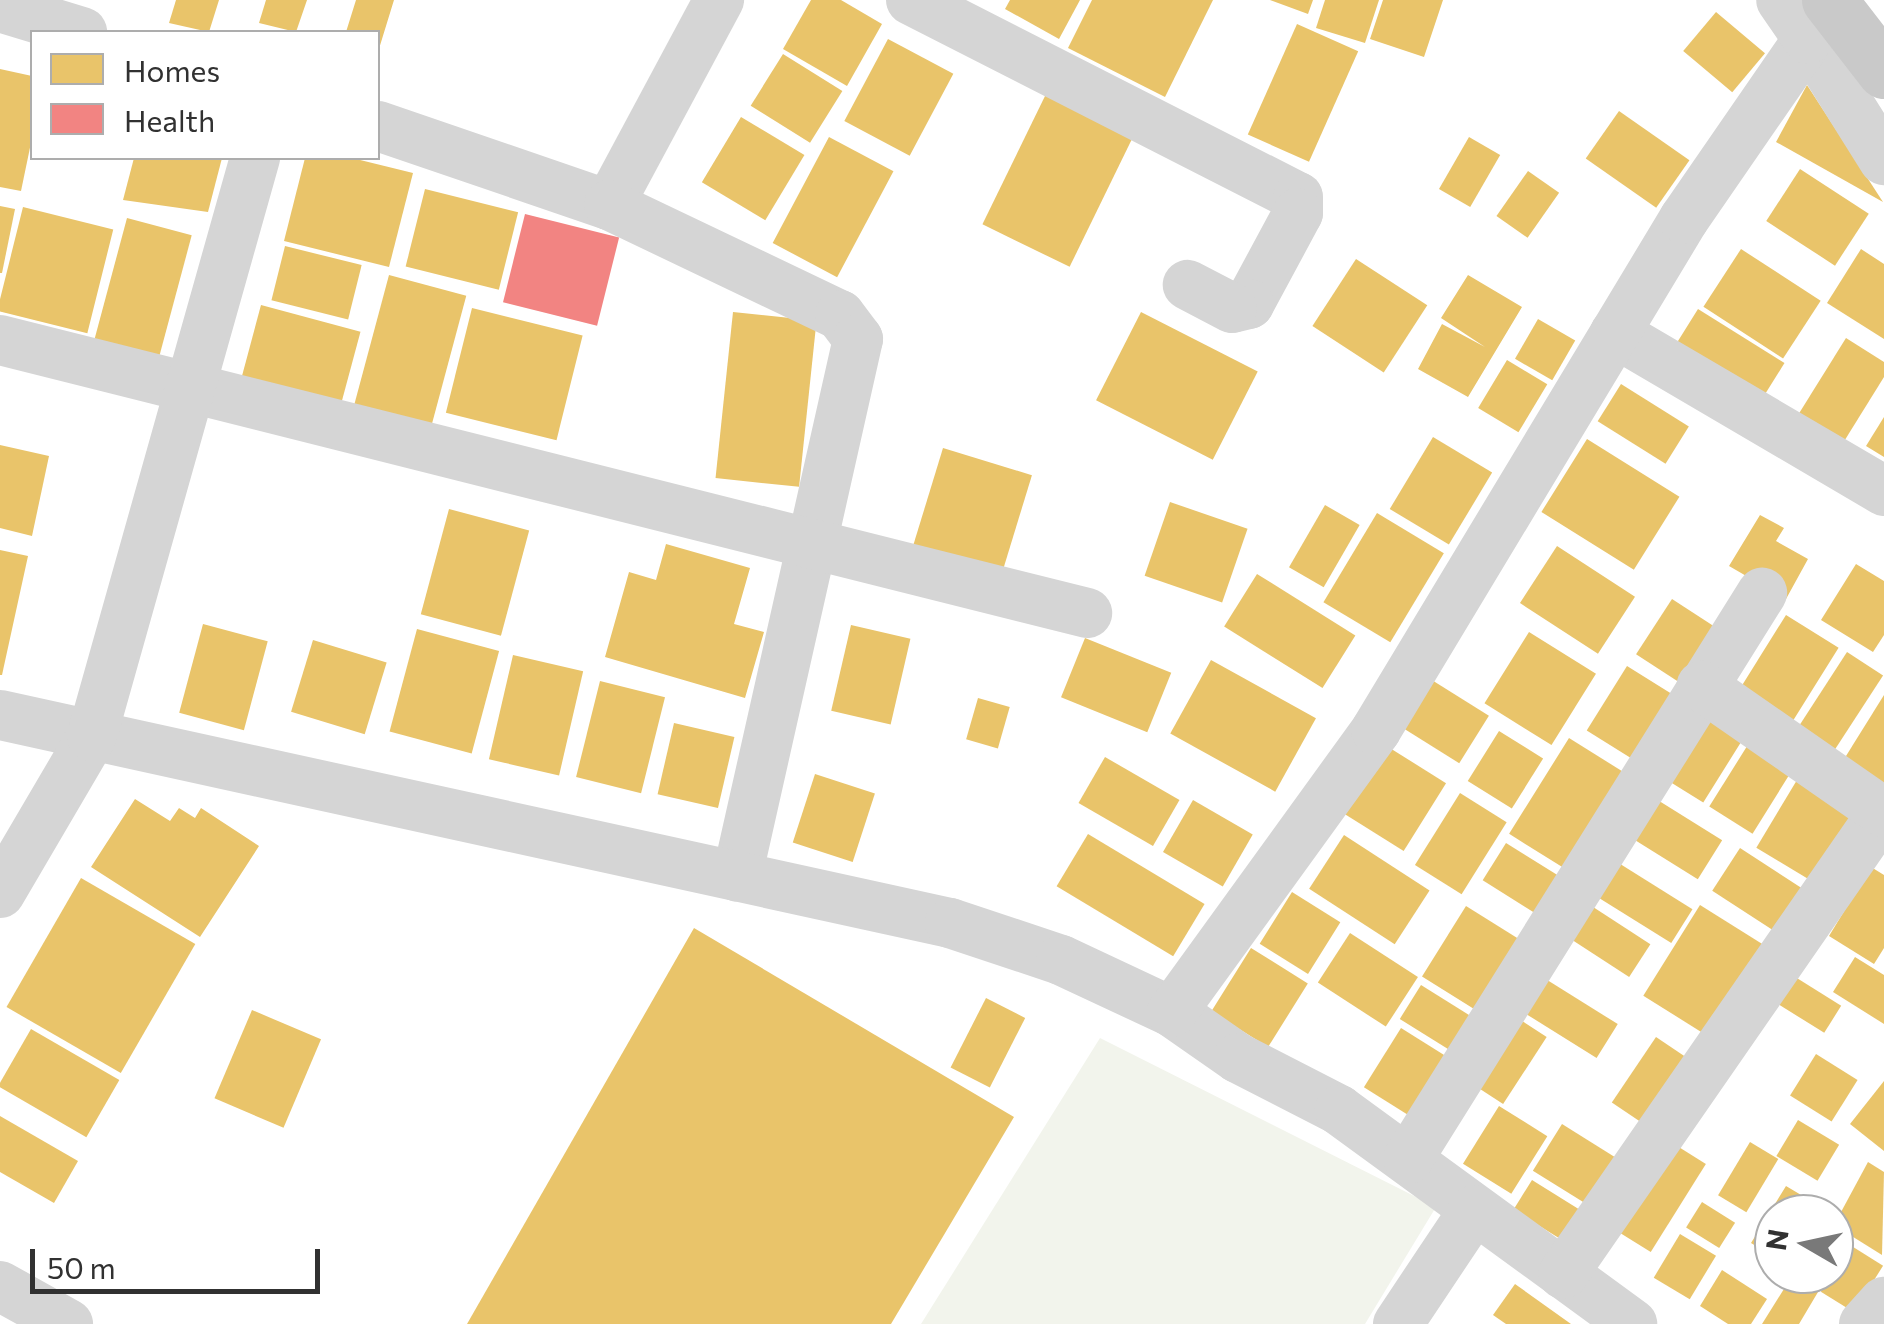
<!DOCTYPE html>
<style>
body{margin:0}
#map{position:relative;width:1884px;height:1324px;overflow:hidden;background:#fff;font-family:Commissioner,sans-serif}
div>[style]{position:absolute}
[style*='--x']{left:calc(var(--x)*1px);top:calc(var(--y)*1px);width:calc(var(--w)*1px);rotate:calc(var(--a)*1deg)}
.green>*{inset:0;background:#f2f4ec}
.homes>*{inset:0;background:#e9c46a;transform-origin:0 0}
.health>*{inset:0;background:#f28482;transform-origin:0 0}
.minor>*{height:50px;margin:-25px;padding:0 25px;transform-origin:25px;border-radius:25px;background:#d5d5d5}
.major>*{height:55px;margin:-27.5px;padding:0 27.5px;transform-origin:27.5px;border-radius:27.5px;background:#c9c9c9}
span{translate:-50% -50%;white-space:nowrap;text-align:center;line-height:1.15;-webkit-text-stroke:10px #fff;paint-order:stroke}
.legend{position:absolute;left:30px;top:30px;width:350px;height:130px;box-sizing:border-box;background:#fff;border:2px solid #adadad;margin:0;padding:12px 18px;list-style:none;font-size:30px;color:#313131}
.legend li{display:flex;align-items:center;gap:20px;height:50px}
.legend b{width:50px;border:2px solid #adadad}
.north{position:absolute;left:1754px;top:1194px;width:100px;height:100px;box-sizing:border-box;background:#fff;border:2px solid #adadad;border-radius:50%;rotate:279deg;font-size:28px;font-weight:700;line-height:40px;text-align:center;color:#313131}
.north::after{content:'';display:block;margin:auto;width:35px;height:45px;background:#797979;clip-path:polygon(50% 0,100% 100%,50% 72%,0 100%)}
.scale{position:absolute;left:30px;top:1249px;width:290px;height:45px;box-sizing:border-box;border:5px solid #313131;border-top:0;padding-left:12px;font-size:30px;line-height:35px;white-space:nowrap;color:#313131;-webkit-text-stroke:8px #fff;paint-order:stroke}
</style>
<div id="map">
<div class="green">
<div style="clip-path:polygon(1100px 1038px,1436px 1207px,1365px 1324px,921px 1324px)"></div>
</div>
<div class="homes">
<div style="clip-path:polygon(176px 0,219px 0,209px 32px,169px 23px)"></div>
<div style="clip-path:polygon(266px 0,307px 0,296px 32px,259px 23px)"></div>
<div style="clip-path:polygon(356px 0,394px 0,378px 52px,378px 32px,346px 32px)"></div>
<div style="clip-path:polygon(811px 0,841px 0,882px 24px,847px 86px,783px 49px)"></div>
<div style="clip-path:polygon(1010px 0,1080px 0,1059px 39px,1005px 9px)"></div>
<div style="clip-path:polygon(1092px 0,1213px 0,1165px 97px,1068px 48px)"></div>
<div style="clip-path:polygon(1270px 0,1313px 0,1308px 14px)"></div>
<div style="clip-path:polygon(1325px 0,1379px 0,1365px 43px,1316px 28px)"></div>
<div style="clip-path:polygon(1383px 0,1443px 0,1424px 57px,1370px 39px)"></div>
<div style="left:1716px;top:12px;width:64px;height:51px;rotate:40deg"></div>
<div style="left:1297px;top:24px;width:67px;height:121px;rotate:24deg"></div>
<div style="left:888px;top:39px;width:74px;height:93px;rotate:28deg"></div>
<div style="left:783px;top:54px;width:70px;height:61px;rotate:32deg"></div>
<div style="clip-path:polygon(0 69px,32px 76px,32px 138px,21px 191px,0 187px)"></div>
<div style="clip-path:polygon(1807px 85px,1883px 202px,1776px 142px)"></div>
<div style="left:1046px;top:94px;width:97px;height:145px;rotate:26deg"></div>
<div style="left:1619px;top:111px;width:86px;height:58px;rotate:35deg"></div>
<div style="left:741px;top:117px;width:74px;height:76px;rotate:31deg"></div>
<div style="left:829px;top:137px;width:73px;height:120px;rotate:28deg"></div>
<div style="left:1469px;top:137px;width:36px;height:60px;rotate:30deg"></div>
<div style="clip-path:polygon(134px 158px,222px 158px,208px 212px,123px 200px)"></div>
<div style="clip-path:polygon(305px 158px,352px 158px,413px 173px,389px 267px,284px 241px)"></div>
<div style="left:1800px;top:169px;width:82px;height:62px;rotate:33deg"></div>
<div style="left:1528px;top:171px;width:38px;height:55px;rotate:35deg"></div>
<div style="left:425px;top:189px;width:96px;height:80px;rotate:14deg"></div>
<div style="clip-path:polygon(0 206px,15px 209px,2px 273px,0 273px)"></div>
<div style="left:23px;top:207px;width:93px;height:107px;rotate:14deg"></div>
<div style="left:127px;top:218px;width:67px;height:125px;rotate:15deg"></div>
<div style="left:285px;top:246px;width:79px;height:56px;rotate:14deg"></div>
<div style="left:1741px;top:249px;width:95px;height:69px;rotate:33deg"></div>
<div style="clip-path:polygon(1861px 249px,1884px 264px,1884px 339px,1827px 303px)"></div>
<div style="left:1356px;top:259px;width:85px;height:80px;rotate:33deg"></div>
<div style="left:389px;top:275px;width:80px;height:148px;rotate:15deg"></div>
<div style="clip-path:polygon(1468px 275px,1522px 307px,1468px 397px,1418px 369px,1442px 324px,1485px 347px,1441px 318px)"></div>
<div style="left:261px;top:305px;width:103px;height:75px;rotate:15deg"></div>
<div style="left:472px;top:308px;width:114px;height:108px;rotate:14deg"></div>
<div style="left:1698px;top:309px;width:102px;height:49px;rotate:32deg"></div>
<div style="left:733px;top:312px;width:84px;height:167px;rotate:6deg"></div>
<div style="left:1141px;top:312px;width:131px;height:99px;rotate:27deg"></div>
<div style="left:1538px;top:319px;width:43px;height:46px;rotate:30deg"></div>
<div style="clip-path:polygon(1846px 338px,1884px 362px,1884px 377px,1843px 443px,1798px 415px)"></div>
<div style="left:1507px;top:360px;width:47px;height:56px;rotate:31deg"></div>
<div style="left:1621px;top:384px;width:80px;height:44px;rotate:32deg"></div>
<div style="clip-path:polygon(1884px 417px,1884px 457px,1866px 446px)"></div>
<div style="left:1433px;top:437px;width:69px;height:84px;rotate:31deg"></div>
<div style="left:1587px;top:439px;width:109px;height:86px;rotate:32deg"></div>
<div style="clip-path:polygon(0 445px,49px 456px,32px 536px,0 528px)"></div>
<div style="left:943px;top:448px;width:93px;height:101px;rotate:17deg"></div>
<div style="left:1170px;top:502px;width:82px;height:78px;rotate:19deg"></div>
<div style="left:1325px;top:505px;width:40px;height:72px;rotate:30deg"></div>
<div style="left:449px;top:509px;width:83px;height:109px;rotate:15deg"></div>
<div style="left:1377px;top:513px;width:78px;height:104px;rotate:31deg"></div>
<div style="clip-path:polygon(1760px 515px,1784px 528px,1776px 541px,1808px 559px,1786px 599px,1729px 566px)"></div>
<div style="clip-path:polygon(666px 544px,750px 568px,734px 624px,764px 632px,745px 698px,605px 657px,629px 572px,656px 580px)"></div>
<div style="left:1557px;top:546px;width:93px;height:68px;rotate:33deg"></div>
<div style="clip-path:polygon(0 550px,28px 556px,2px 675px,0 675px)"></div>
<div style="clip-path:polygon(1856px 564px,1884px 581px,1884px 635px,1873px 652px,1821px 620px)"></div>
<div style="left:1257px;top:574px;width:116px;height:62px;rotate:32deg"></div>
<div style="left:1672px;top:599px;width:56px;height:66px;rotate:33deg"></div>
<div style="left:1786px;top:615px;width:62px;height:97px;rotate:32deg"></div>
<div style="left:203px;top:624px;width:67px;height:92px;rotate:15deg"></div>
<div style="left:851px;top:625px;width:61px;height:88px;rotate:13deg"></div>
<div style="left:417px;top:629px;width:85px;height:106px;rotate:15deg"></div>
<div style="left:1529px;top:632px;width:79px;height:84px;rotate:32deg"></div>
<div style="left:1085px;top:638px;width:93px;height:64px;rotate:22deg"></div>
<div style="left:313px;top:640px;width:77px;height:75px;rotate:17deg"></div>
<div style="left:1847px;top:652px;width:43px;height:89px;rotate:33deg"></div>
<div style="left:513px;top:655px;width:72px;height:107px;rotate:13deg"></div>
<div style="left:1211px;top:660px;width:120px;height:84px;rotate:29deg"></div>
<div style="left:1627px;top:666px;width:60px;height:76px;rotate:32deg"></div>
<div style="left:1427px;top:677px;width:73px;height:56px;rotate:32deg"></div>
<div style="left:600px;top:681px;width:67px;height:99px;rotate:14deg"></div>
<div style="clip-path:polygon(1884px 695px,1884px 791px,1841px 764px)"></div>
<div style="left:978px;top:698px;width:33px;height:43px;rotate:16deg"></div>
<div style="left:1710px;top:703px;width:47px;height:88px;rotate:32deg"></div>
<div style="left:674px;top:723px;width:62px;height:73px;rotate:13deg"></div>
<div style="left:1499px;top:731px;width:52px;height:59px;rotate:32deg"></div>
<div style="left:1569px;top:738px;width:75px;height:113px;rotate:32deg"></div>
<div style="left:1749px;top:743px;width:51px;height:75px;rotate:32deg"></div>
<div style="left:1385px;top:745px;width:72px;height:80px;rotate:32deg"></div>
<div style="left:1105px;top:757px;width:86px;height:53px;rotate:30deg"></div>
<div style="left:815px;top:774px;width:63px;height:72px;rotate:18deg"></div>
<div style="left:1797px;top:780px;width:79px;height:79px;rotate:31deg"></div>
<div style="left:1460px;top:793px;width:55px;height:85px;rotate:32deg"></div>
<div style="clip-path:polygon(135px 799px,170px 821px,179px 808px,195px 818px,201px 808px,259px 846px,200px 937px,91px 867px)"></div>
<div style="left:1656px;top:799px;width:78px;height:46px;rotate:32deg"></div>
<div style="left:1193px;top:800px;width:69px;height:60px;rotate:30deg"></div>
<div style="left:1088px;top:834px;width:136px;height:61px;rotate:31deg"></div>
<div style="left:1344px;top:835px;width:102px;height:64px;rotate:33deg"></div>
<div style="left:1506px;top:843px;width:71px;height:44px;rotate:32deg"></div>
<div style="left:1740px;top:848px;width:83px;height:51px;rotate:33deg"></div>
<div style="left:1617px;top:862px;width:89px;height:40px;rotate:32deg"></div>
<div style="clip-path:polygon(1871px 867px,1884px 875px,1884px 948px,1874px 964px,1829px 936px)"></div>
<div style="left:81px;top:878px;width:132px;height:149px;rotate:30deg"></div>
<div style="left:1292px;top:892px;width:57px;height:61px;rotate:32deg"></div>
<div style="left:1590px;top:905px;width:72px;height:39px;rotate:33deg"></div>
<div style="left:1700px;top:905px;width:80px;height:107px;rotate:32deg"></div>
<div style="left:1466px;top:906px;width:76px;height:83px;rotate:32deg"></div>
<div style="clip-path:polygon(694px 928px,1014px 1117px,891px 1324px,467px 1324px)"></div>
<div style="left:1350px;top:933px;width:81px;height:59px;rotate:33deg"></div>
<div style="left:1251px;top:948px;width:67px;height:75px;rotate:32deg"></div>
<div style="clip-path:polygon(1855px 957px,1884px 975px,1884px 1024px,1833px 992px)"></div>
<div style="left:1792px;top:975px;width:58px;height:32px;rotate:32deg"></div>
<div style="left:1544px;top:978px;width:87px;height:40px;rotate:32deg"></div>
<div style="left:1421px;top:985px;width:71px;height:40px;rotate:32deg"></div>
<div style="left:986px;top:998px;width:44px;height:78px;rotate:27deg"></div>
<div style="left:252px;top:1010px;width:75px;height:96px;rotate:23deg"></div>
<div style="left:1519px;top:1019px;width:33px;height:80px;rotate:33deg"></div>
<div style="left:1401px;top:1028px;width:64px;height:70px;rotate:32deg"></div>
<div style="left:31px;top:1029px;width:102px;height:66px;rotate:30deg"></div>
<div style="left:1656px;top:1037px;width:43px;height:79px;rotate:34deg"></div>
<div style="left:1816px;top:1054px;width:49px;height:49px;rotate:32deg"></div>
<div style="clip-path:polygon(1884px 1081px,1884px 1151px,1850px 1124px)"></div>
<div style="left:1499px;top:1106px;width:57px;height:68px;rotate:32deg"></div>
<div style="clip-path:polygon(0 1116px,78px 1161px,54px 1203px,0 1172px)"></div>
<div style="left:1798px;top:1120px;width:48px;height:42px;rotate:31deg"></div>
<div style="left:1562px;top:1124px;width:65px;height:55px;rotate:32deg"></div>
<div style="left:1666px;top:1139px;width:47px;height:104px;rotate:32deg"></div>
<div style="left:1750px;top:1142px;width:33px;height:62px;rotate:31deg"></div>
<div style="clip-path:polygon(1868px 1162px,1884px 1172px,1882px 1255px,1834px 1225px)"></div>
<div style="left:1532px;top:1180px;width:62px;height:35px;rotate:32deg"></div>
<div style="clip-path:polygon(1786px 1186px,1833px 1214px,1774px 1214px,1774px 1257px,1751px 1243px)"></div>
<div style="left:1702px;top:1202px;width:39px;height:30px;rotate:32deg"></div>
<div style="left:1680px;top:1234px;width:42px;height:51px;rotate:31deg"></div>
<div style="left:1850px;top:1245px;width:39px;height:55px;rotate:32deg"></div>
<div style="clip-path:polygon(1722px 1270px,1767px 1299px,1751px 1324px,1728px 1324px,1700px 1306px)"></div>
<div style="clip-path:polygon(1792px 1276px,1818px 1292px,1799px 1324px,1762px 1324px)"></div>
<div style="clip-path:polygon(1515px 1284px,1571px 1324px,1506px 1324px,1493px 1315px)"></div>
</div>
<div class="health">
<div style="left:525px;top:214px;width:97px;height:91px;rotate:14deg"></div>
</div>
<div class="minor">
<div style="--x:911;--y:0;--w:434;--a:27"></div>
<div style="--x:1298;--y:197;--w:16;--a:90"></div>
<div style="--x:1298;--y:213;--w:103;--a:118.3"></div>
<div style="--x:1249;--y:304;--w:17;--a:167"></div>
<div style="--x:1232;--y:308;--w:50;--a:-152.4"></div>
<div style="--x:0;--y:7;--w:86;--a:17"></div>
<div style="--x:1808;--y:39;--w:143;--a:57.9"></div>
<div style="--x:378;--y:126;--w:244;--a:18.9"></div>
<div style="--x:609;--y:205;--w:233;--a:-61.8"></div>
<div style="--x:609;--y:205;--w:256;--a:25.5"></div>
<div style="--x:840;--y:315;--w:30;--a:53"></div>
<div style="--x:858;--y:339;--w:551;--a:102.68"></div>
<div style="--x:1615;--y:333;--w:312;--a:30.4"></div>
<div style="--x:0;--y:340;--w:1121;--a:14.1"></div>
<div style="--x:0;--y:715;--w:973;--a:12.35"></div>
<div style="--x:950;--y:923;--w:117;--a:18.4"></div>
<div style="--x:1061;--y:960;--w:123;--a:25.1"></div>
<div style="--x:1172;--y:1012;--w:80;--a:34.9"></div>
<div style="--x:1238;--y:1058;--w:114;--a:27.2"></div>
<div style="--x:1339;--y:1110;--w:363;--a:36.1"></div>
<div style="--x:0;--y:893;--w:182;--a:-59.6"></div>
<div style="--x:92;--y:736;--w:601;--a:-74.25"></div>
<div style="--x:1172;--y:1012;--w:348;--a:-54.1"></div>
<div style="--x:1376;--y:730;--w:597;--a:-58.92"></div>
<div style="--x:1684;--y:219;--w:219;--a:-55.4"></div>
<div style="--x:1808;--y:39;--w:47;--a:-124.7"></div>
<div style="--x:1408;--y:1159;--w:668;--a:-57.98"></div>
<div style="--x:1563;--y:1274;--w:562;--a:-55.29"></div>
<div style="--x:1883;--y:812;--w:221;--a:-145.2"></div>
<div style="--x:0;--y:1286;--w:78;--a:29.2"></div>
<div style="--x:1398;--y:1324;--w:137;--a:-56.3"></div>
<div style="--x:1864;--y:1324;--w:30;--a:-48"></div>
</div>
<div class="major">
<div style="--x:1829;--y:0;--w:90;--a:52.2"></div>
</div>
<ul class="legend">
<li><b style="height:28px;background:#e9c46a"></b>Homes</li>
<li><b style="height:28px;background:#f28482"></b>Health</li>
</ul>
<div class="north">N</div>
<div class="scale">50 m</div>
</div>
